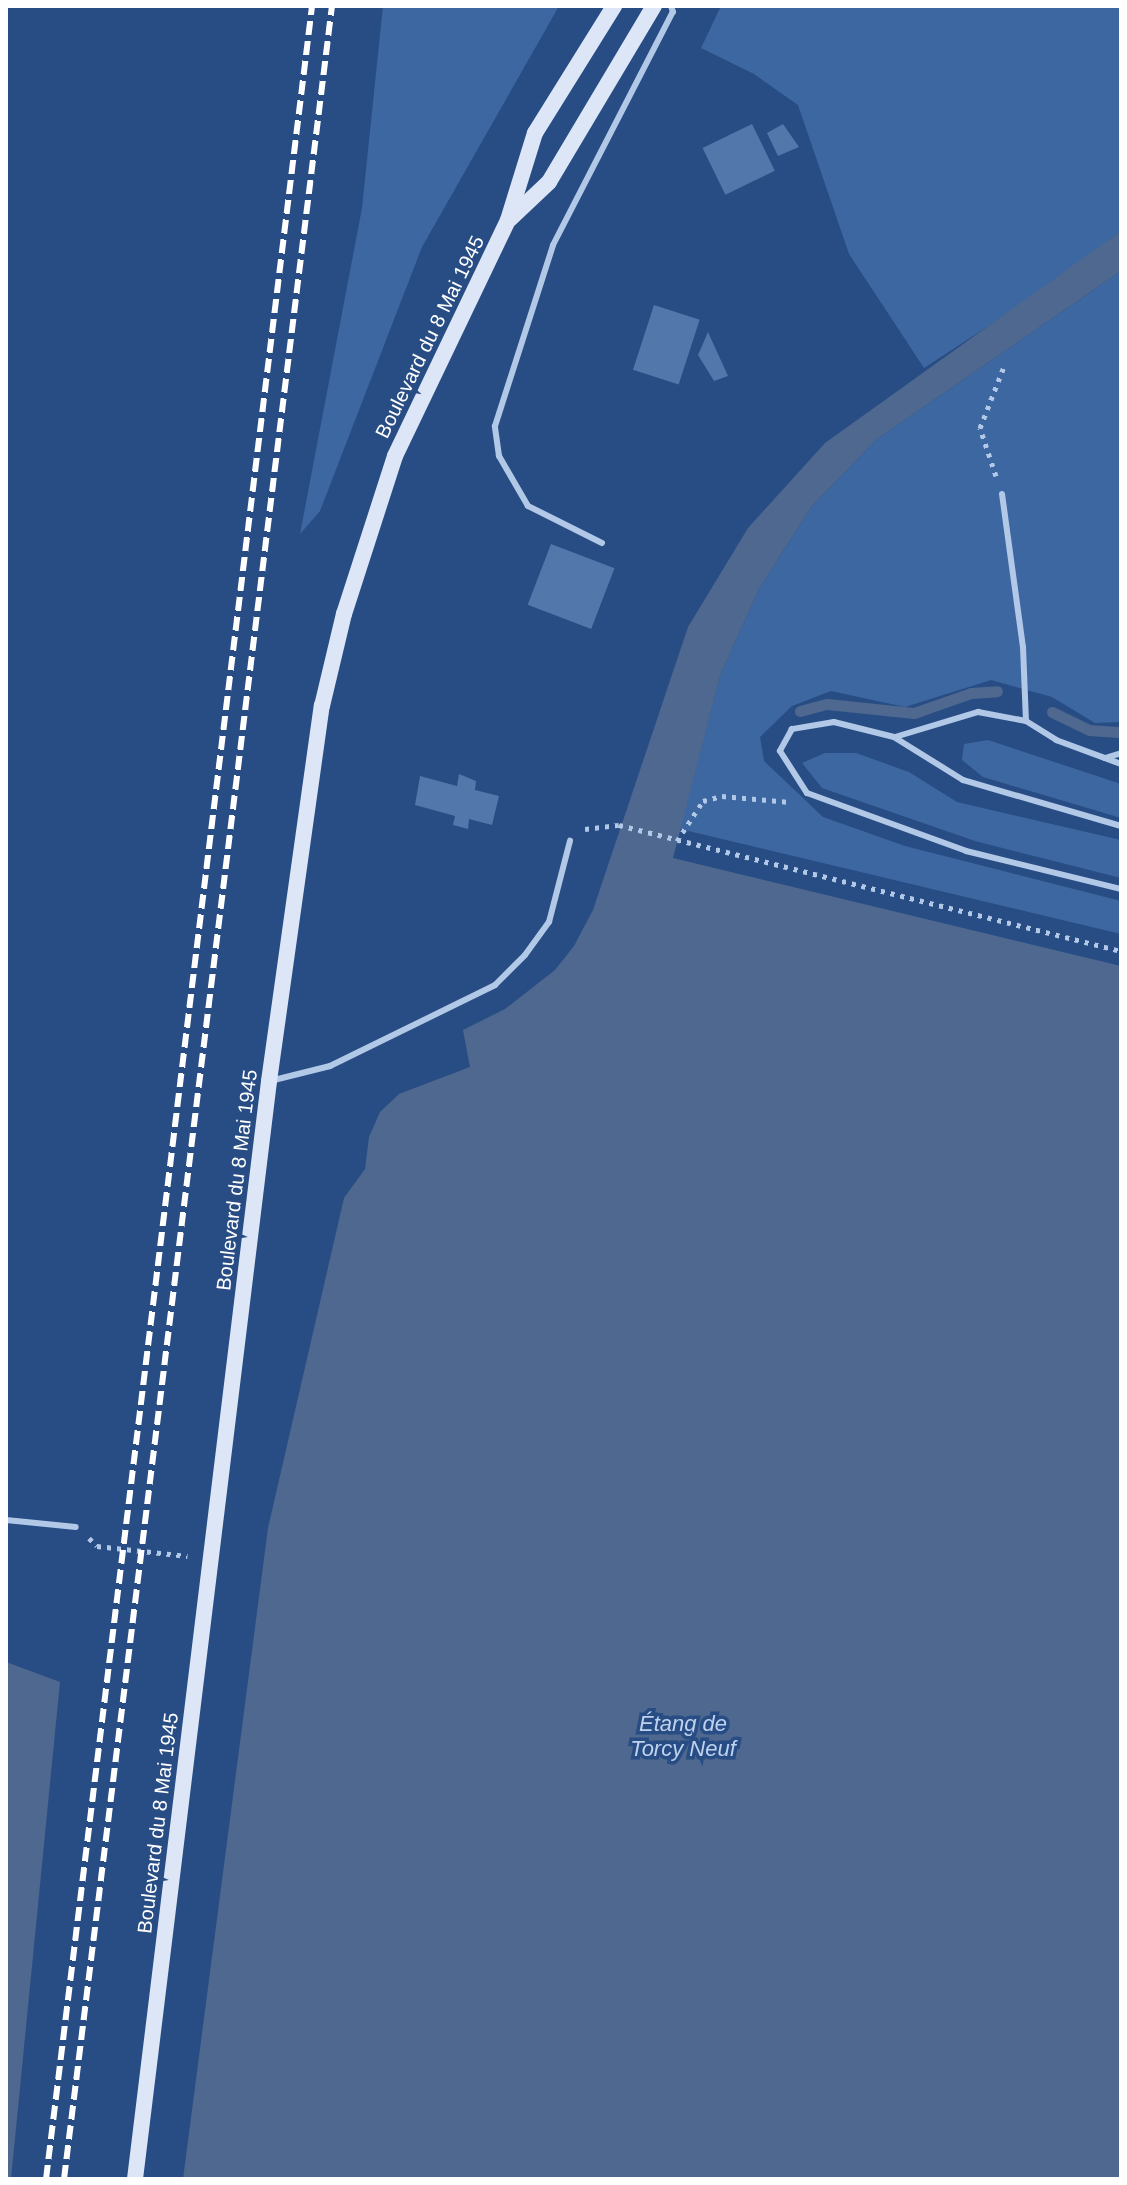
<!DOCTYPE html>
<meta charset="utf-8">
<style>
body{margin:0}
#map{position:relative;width:1127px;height:2185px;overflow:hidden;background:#284d84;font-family:Helvetica,sans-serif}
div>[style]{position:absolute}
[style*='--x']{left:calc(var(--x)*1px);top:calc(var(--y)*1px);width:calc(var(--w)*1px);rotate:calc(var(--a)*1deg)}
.green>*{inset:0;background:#3d67a0}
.water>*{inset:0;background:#4e688f}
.stream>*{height:11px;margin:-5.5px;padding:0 5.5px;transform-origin:5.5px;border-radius:5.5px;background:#4e688f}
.building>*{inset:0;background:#5177ab;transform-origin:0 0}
.path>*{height:5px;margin-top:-2.5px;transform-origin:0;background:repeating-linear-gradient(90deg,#b2c8e7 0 4px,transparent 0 10px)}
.lane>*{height:6px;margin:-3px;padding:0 3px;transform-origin:3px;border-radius:3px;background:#b2c8e7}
.secondary>*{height:16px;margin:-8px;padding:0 8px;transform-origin:8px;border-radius:8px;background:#dce6f6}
.rail>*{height:6px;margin-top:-3px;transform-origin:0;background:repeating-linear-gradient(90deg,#fff 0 14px,transparent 0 20px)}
span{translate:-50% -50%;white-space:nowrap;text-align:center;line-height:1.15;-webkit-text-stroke:7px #284d84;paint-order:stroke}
.street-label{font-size:20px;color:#fff}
.water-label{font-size:22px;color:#bed2ee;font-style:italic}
.frame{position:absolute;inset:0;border:8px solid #fff;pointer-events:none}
</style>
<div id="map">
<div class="green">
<div style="clip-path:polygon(383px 6px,559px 6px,422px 247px,320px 511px,300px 534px,362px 208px)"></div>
<div style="clip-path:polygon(721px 6px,1121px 6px,1121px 231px,1059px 280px,924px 368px,849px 254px,798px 105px,754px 74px,701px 48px)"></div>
<div style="clip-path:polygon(1121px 271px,1121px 722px,1095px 723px,1052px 697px,991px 680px,905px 707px,831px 691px,792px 706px,760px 737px,764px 761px,823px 817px,905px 846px,1121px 901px,1121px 934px,680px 829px,721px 673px,760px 587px,812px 506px,877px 439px)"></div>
<div style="clip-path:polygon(988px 740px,1121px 784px,1121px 818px,983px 777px,962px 760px,964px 744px)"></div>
<div style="clip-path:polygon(825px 753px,856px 753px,909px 772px,957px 802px,1121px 840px,1121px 878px,975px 841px,822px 788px,802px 763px)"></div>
</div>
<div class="water">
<div style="clip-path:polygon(1121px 231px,1121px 271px,877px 439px,812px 506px,760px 587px,721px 673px,673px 858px,1121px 966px,1121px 2179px,183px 2179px,268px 1528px,344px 1198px,365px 1169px,369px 1137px,380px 1112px,399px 1094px,470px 1067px,463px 1030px,505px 1009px,555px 970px,574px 946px,593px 910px,688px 627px,748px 528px,825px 443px)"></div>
<div style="clip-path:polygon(6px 1662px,60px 1682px,11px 2179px,6px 2179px)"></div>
</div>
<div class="stream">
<div style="--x:800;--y:711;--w:28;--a:-15"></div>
<div style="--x:827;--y:704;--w:87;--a:5.9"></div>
<div style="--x:914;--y:713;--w:60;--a:-19.3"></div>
<div style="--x:971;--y:693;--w:26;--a:-4"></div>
<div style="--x:1052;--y:712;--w:41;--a:25.9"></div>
<div style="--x:1089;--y:730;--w:32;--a:4"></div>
</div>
<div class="building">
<div style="left:752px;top:124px;width:52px;height:55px;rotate:64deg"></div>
<div style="clip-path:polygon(783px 124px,799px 147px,778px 156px,767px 133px)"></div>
<div style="left:654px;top:305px;width:48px;height:68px;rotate:18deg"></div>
<div style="clip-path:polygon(708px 332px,728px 376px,714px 381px,698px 355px)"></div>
<div style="left:551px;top:544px;width:68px;height:65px;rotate:21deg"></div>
<div style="clip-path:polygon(459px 774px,476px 781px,475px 790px,499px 796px,492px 825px,469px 819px,468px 829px,453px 825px,455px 816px,415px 805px,420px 776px,457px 786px)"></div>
</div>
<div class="path">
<div style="--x:996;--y:476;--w:51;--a:-108.4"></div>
<div style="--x:980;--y:428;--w:69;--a:-68.7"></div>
<div style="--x:585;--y:829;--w:34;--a:-7"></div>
<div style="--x:619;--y:825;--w:518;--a:14.09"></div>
<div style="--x:677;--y:841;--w:48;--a:-57"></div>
<div style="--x:703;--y:801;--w:20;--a:-15"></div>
<div style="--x:722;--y:796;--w:68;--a:5"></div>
<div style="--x:89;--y:1538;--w:11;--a:45"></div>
<div style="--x:97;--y:1546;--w:91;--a:6.3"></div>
</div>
<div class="lane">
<div style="--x:1002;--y:494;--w:154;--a:82.2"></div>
<div style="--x:1023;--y:647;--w:74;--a:87.7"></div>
<div style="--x:602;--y:543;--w:83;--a:-153.4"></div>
<div style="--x:528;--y:506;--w:58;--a:-120.1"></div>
<div style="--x:499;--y:456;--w:30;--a:-98"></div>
<div style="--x:495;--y:426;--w:190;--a:-72.2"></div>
<div style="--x:553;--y:245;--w:262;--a:-62.8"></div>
<div style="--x:673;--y:12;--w:6;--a:-108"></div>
<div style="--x:895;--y:737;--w:87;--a:-16.8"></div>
<div style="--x:978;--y:712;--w:49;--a:10.6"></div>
<div style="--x:1026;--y:721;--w:36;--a:32"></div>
<div style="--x:1056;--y:740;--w:69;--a:20.3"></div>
<div style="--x:1105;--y:758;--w:17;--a:-17"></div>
<div style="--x:1121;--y:826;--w:165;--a:-163.8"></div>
<div style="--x:963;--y:780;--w:81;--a:-148.1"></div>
<div style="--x:894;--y:737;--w:62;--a:-166"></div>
<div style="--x:834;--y:722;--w:43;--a:170.5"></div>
<div style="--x:792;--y:729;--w:25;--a:119"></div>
<div style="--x:780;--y:751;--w:50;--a:57.3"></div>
<div style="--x:807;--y:793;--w:169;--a:20"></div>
<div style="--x:966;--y:851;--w:160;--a:13.8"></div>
<div style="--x:270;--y:1081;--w:62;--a:-14"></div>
<div style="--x:330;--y:1066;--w:184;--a:-26.1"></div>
<div style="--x:495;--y:985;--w:42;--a:-45"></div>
<div style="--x:525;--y:955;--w:41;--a:-54"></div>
<div style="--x:549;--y:922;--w:84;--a:-75.5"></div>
<div style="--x:6;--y:1520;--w:70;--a:5.7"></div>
</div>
<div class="secondary">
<div style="--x:510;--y:219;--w:54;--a:-43.5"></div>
<div style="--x:549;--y:182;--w:205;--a:-59.2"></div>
<div style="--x:135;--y:2179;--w:1106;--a:-83.04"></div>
<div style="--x:269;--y:1081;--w:379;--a:-82"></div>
<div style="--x:322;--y:706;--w:95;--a:-76.6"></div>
<div style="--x:344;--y:614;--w:166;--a:-72.1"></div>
<div style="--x:395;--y:456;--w:262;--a:-64.4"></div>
<div style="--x:508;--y:220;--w:91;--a:-72.8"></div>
<div style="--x:535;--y:133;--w:150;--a:-58.1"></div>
</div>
<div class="rail">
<div style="--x:46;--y:2179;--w:2189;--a:-83.02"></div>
<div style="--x:64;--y:2179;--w:2189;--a:-82.97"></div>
</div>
<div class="street-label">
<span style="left:430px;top:337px;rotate:-64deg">Boulevard du 8 Mai 1945</span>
<span style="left:237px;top:1180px;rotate:-83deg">Boulevard du 8 Mai 1945</span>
<span style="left:158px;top:1823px;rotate:-83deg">Boulevard du 8 Mai 1945</span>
</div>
<div class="water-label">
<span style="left:683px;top:1736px">Étang de<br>Torcy Neuf</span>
</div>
<div class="frame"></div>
</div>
